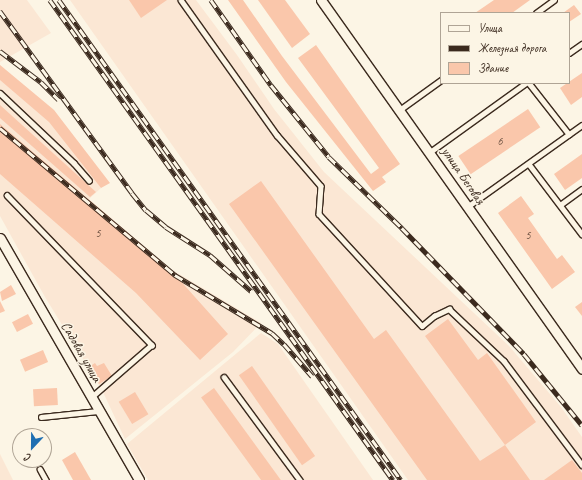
<!DOCTYPE html>
<meta charset="utf-8">
<style>
body{margin:0}
#map{position:relative;width:582px;height:480px;overflow:hidden;background:#fcf5e5;font-family:Caveat,sans-serif}
div>[style]{position:absolute}
[style*='--x']{left:calc(var(--x)*1px);top:calc(var(--y)*1px);width:calc(var(--w)*1px);rotate:calc(var(--a)*1deg)}
.built>*{inset:0;background:#fbe7d4}
.building>*{inset:0;background:#fac7ab;transform-origin:0 0}
.roads{filter:drop-shadow(1px 0 #3b2a1e) drop-shadow(-1px 0 #3b2a1e) drop-shadow(0 1px #3b2a1e) drop-shadow(0 -1px #3b2a1e)}
.lane>*{height:4.5px;margin:-2.25px;padding:0 2.25px;transform-origin:2.25px;border-radius:2.25px;background:#fcf5e5}
.street>*{height:9px;margin:-4.5px;padding:0 4.5px;transform-origin:4.5px;border-radius:4.5px;background:#fcf5e5}
.rail>*{height:4.5px;margin-top:-2.25px;transform-origin:0;background:repeating-linear-gradient(90deg,#fcf5e5 0 9px,#3b2a1e 0 18px);box-sizing:border-box;border-block:1px solid #3b2a1e}
span{translate:-50% -50%;white-space:nowrap;text-align:center;line-height:1.15;-webkit-text-stroke:3px #fcf5e5;paint-order:stroke}
.number-label{font-size:12px;color:#6b5141}
.number-label span{-webkit-text-stroke-width:0}
.street-label{font-size:14px;color:#3b2a1e}
.legend{position:absolute;left:440px;top:12px;width:130px;height:72px;box-sizing:border-box;background:#fcf5e5;border:1px solid #afa495;margin:0;padding:5px 7px;list-style:none;font-size:12px;color:#3b2a1e}
.legend li{display:flex;align-items:center;gap:8px;height:20px}
.legend b{width:20px;border:1px solid #afa495}
.north{position:absolute;left:12px;top:428px;width:40px;height:40px;box-sizing:border-box;background:#fcf5e5;border:1px solid #afa495;border-radius:50%;rotate:202deg;font-size:11px;font-weight:700;line-height:16px;text-align:center;color:#3b2a1e}
.north::after{content:'';display:block;margin:auto;width:14px;height:18px;background:#1f6fb2;clip-path:polygon(50% 0,100% 100%,50% 72%,0 100%)}
</style>
<div id="map">
<div class="built">
<div style="clip-path:polygon(0 0,27px 0,51px 33px,0 62px)"></div>
<div style="clip-path:polygon(70px 0,196px 0,237px 55px,274px 109px,324px 172px,509px 346px,561px 407px,582px 437px,582px 480px,408px 480px)"></div>
<div style="clip-path:polygon(0 65px,54px 110px,101px 188px,89px 199px,169px 268px,261px 323px,233px 352px,125px 439px,102px 390px,45px 297px,0 216px)"></div>
<div style="clip-path:polygon(261px 333px,278px 344px,373px 480px,148px 480px,127px 444px)"></div>
<div style="clip-path:polygon(0 454px,13px 480px,0 480px)"></div>
</div>
<div class="building">
<div style="clip-path:polygon(129px 0,167px 0,141px 18px)"></div>
<div style="clip-path:polygon(228px 0,243px 0,282px 56px,371px 174px,379px 168px,298px 58px,316px 45px,400px 164px,382px 177px,386px 182px,373px 191px,286px 82px)"></div>
<div style="clip-path:polygon(258px 0,285px 0,310px 34px,292px 48px)"></div>
<div style="clip-path:polygon(494px 0,530px 0,512px 13px,475px 13px)"></div>
<div style="clip-path:polygon(574px 5px,581px 14px,569px 22px,569px 13px,563px 13px)"></div>
<div style="clip-path:polygon(0 65px,54px 110px,110px 183px,101px 188px,49px 122px,0 80px)"></div>
<div style="clip-path:polygon(582px 73px,582px 97px,571px 105px,560px 88px)"></div>
<div style="clip-path:polygon(0 105px,96px 192px,90px 197px,0 118px)"></div>
<div style="left:528px;top:109px;width:22px;height:84px;rotate:56deg"></div>
<div style="clip-path:polygon(0 124px,169px 268px,228px 334px,200px 360px,136px 293px,0 174px)"></div>
<div style="clip-path:polygon(582px 154px,582px 178px,565px 190px,554px 174px)"></div>
<div style="clip-path:polygon(261px 181px,374px 339px,386px 330px,480px 461px,505px 445px,530px 480px,427px 480px,229px 204px)"></div>
<div style="clip-path:polygon(521px 196px,534px 214px,528px 218px,557px 259px,562px 255px,575px 272px,552px 289px,498px 213px)"></div>
<div style="clip-path:polygon(11px 285px,16px 294px,2px 301px,0 292px)"></div>
<div style="clip-path:polygon(0 301px,5px 311px,0 313px)"></div>
<div style="clip-path:polygon(582px 302px,582px 316px,575px 307px)"></div>
<div style="left:28px;top:314px;width:11px;height:18px;rotate:63deg"></div>
<div style="clip-path:polygon(448px 319px,478px 360px,487px 353px,536px 422px,505px 445px,425px 336px)"></div>
<div style="left:43px;top:350px;width:13px;height:25px;rotate:67deg"></div>
<div style="clip-path:polygon(95px 363px,97px 366px,104px 363px,112px 376px,99px 384px,89px 367px)"></div>
<div style="left:252px;top:366px;width:110px;height:16px;rotate:55deg"></div>
<div style="left:57px;top:388px;width:17px;height:24px;rotate:87deg"></div>
<div style="left:214px;top:388px;width:114px;height:16px;rotate:54deg"></div>
<div style="left:135px;top:392px;width:26px;height:19px;rotate:59deg"></div>
<div style="clip-path:polygon(75px 452px,91px 480px,73px 480px,62px 460px)"></div>
<div style="clip-path:polygon(572px 460px,582px 473px,582px 480px,544px 480px)"></div>
</div>
<div class="roads">
<div class="lane">
<div style="--x:181;--y:0;--w:166;--a:54.6"></div>
<div style="--x:277;--y:135;--w:67;--a:49.2"></div>
<div style="--x:321;--y:186;--w:28;--a:94"></div>
<div style="--x:319;--y:214;--w:152;--a:47.4"></div>
<div style="--x:422;--y:326;--w:16;--a:-40"></div>
<div style="--x:434;--y:316;--w:17;--a:-25"></div>
<div style="--x:449;--y:309;--w:76;--a:43.4"></div>
<div style="--x:504;--y:361;--w:130;--a:53.1"></div>
<div style="--x:536;--y:13;--w:22;--a:-36"></div>
<div style="--x:569;--y:53;--w:16;--a:-35"></div>
<div style="--x:529;--y:83;--w:65;--a:51.9"></div>
<div style="--x:0;--y:93;--w:102;--a:43.4"></div>
<div style="--x:74;--y:163;--w:23;--a:49"></div>
<div style="--x:398;--y:111;--w:53;--a:-35.8"></div>
<div style="--x:430;--y:152;--w:118;--a:-35.7"></div>
<div style="--x:529;--y:164;--w:88;--a:52.9"></div>
<div style="--x:7;--y:195;--w:209;--a:46"></div>
<div style="--x:152;--y:345;--w:81;--a:139"></div>
<div style="--x:560;--y:205;--w:27;--a:-36"></div>
<div style="--x:467;--y:207;--w:141;--a:-35.5"></div>
<div style="--x:224;--y:377;--w:128;--a:53.6"></div>
<div style="--x:41;--y:417;--w:57;--a:-6"></div>
<div style="--x:40;--y:469;--w:13;--a:61"></div>
</div>
<div class="street">
<div style="--x:321;--y:0;--w:452;--a:54.7"></div>
<div style="--x:0;--y:238;--w:279;--a:60.1"></div>
</div>
</div>
<div class="rail">
<div style="--x:50;--y:0;--w:590;--a:54.45"></div>
<div style="--x:59;--y:0;--w:589;--a:54.53"></div>
<div style="--x:211;--y:0;--w:104;--a:54.8"></div>
<div style="--x:271;--y:85;--w:92;--a:51.1"></div>
<div style="--x:329;--y:157;--w:102;--a:44.2"></div>
<div style="--x:402;--y:228;--w:175;--a:45.9"></div>
<div style="--x:524;--y:354;--w:92;--a:50.8"></div>
<div style="--x:0;--y:11;--w:225;--a:54"></div>
<div style="--x:132;--y:193;--w:22;--a:51"></div>
<div style="--x:146;--y:210;--w:26;--a:40"></div>
<div style="--x:166;--y:227;--w:52;--a:32.5"></div>
<div style="--x:210;--y:255;--w:55;--a:41.3"></div>
<div style="--x:0;--y:51;--w:51;--a:37.1"></div>
<div style="--x:41;--y:82;--w:25;--a:45"></div>
<div style="--x:0;--y:128;--w:229;--a:40"></div>
<div style="--x:175;--y:275;--w:113;--a:30.9"></div>
<div style="--x:272;--y:333;--w:16;--a:43"></div>
<div style="--x:284;--y:344;--w:43;--a:48.8"></div>
</div>
<div class="number-label">
<span style="left:500px;top:142px">6</span>
<span style="left:98px;top:234px">5</span>
<span style="left:528px;top:236px">5</span>
</div>
<div class="street-label">
<span style="left:463px;top:176px;rotate:56deg">улица Беговая</span>
<span style="left:81px;top:352px;rotate:60deg">Садовая улица</span>
</div>
<ul class="legend">
<li><b style="height:5px;background:#fcf5e5"></b>Улица</li>
<li><b style="height:5px;background:#3b2a1e"></b>Железная дорога</li>
<li><b style="height:11px;background:#fac7ab"></b>Здание</li>
</ul>
<div class="north">С</div>
</div>
